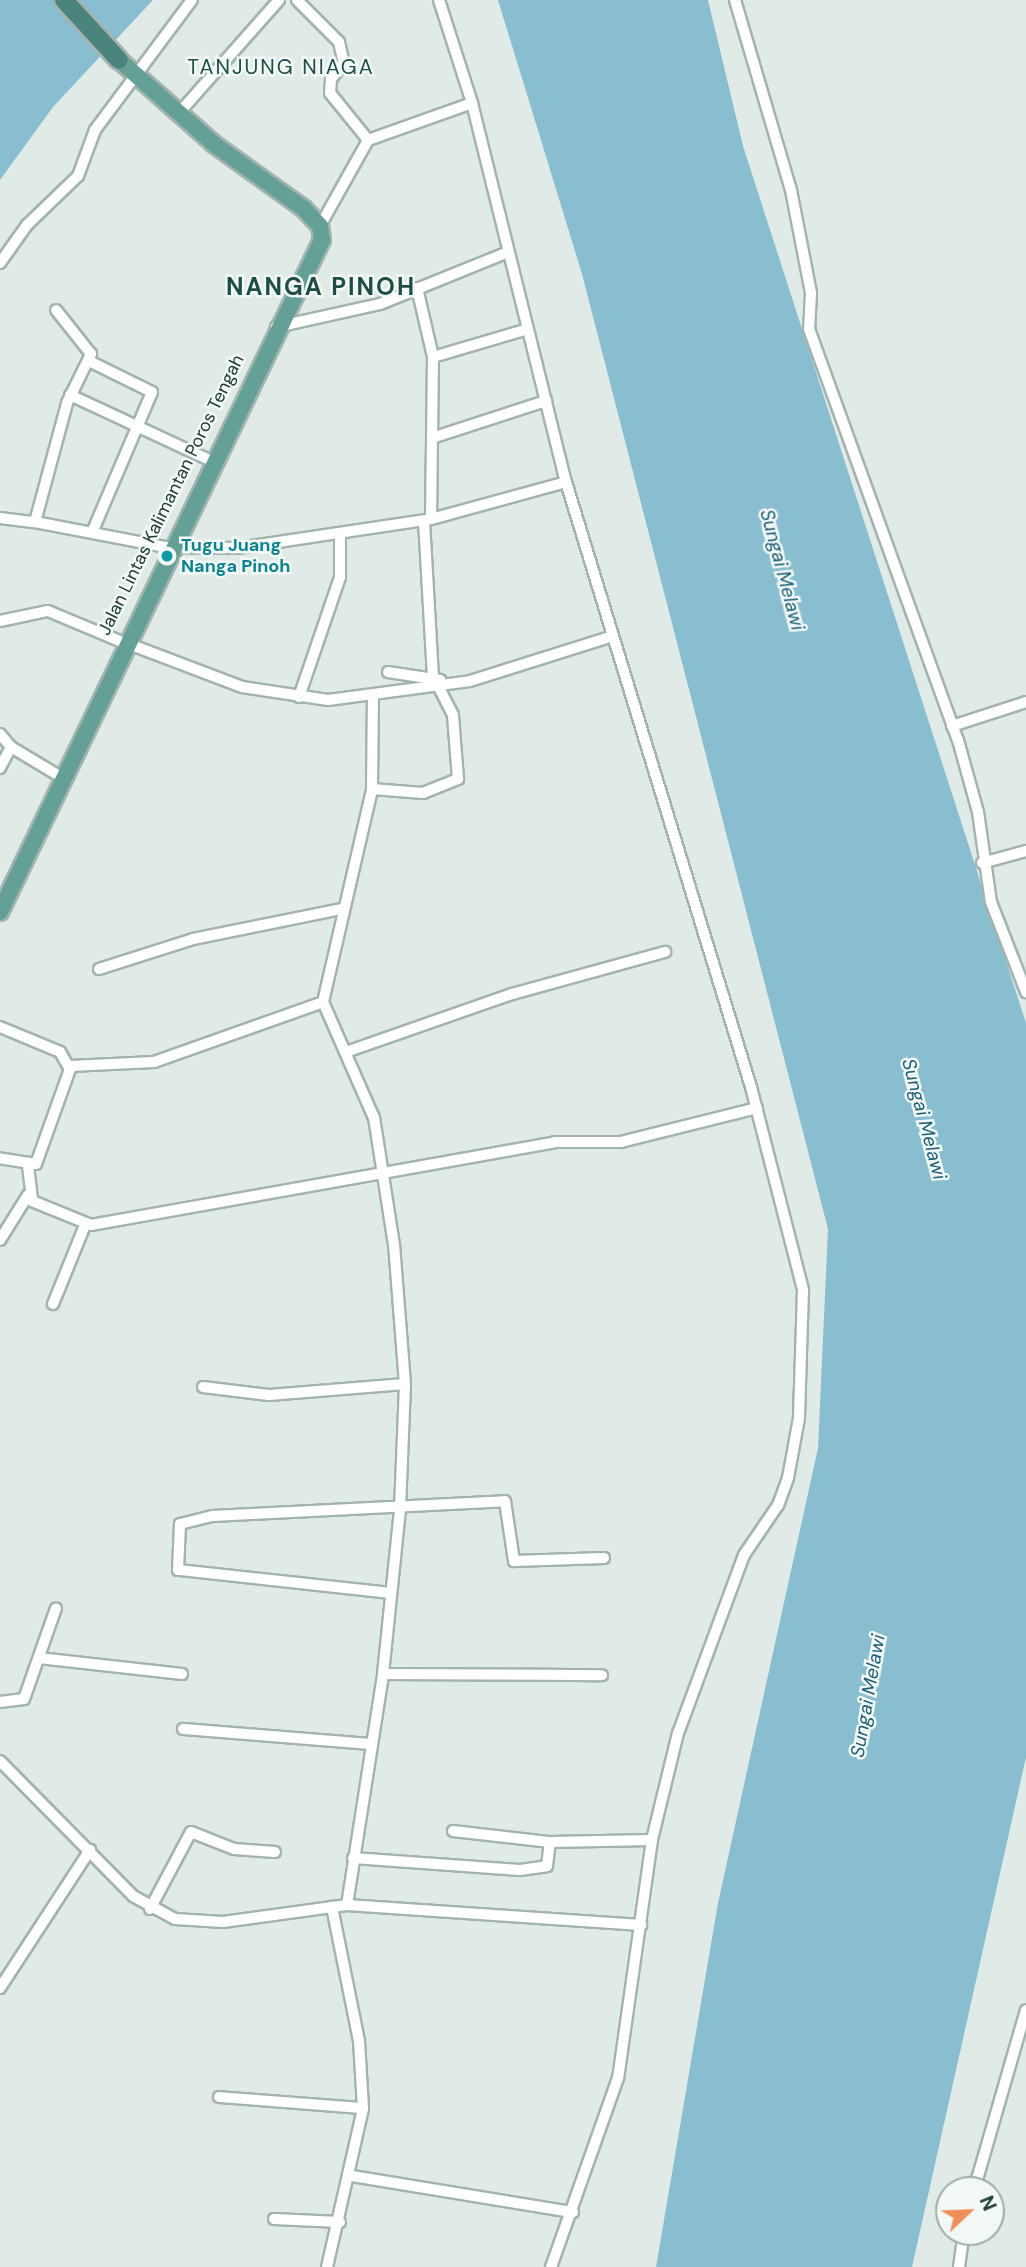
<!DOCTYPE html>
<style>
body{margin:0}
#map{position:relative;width:1026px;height:2267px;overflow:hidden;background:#e0ebe7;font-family:"DM Sans",sans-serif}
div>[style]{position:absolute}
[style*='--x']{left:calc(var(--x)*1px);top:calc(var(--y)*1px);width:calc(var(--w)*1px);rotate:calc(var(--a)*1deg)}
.water>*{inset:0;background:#89bed0}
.roads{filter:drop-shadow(2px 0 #a3b3af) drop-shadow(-2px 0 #a3b3af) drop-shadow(0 2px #a3b3af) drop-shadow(0 -2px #a3b3af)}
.minor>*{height:10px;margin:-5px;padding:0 5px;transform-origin:5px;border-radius:5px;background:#fff}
.primary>*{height:16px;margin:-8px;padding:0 8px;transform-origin:8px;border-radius:8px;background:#65a097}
.trunk>*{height:18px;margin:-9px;padding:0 9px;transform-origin:9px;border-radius:9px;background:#4a847c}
.dots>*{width:19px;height:19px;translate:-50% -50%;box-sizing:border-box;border:4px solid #f1f8f5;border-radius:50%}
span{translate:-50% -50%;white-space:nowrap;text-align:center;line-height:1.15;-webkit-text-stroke:5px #f1f8f5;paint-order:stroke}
.street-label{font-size:18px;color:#213b37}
.culture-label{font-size:18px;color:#0d838f;font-weight:700}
.left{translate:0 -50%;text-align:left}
.water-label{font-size:19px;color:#1d5e76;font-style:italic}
.quarter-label{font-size:21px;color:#1e4d46;letter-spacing:2px}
.district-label{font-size:24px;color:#1e4d46;font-weight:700;letter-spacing:2px}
.north{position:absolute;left:935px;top:2176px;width:70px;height:70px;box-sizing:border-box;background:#f1f8f5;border:2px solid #9eaca9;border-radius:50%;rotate:67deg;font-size:19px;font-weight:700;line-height:28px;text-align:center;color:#213b37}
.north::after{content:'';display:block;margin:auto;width:24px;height:32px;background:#f08e5a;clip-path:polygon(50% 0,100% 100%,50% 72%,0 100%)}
</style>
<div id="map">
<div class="water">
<div style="clip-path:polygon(0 0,153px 0,53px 107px,0 180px)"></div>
<div style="clip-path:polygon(498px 0,708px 0,743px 146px,1026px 1023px,1026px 1757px,912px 2267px,656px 2267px,718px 1903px,818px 1448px,828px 1229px,582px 274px)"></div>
</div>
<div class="roads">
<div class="minor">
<div style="--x:297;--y:0;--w:59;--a:45"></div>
<div style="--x:339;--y:42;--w:22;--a:77"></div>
<div style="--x:344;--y:63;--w:21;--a:129"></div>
<div style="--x:331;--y:79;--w:14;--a:94"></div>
<div style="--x:330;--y:93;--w:60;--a:51"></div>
<div style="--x:439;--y:0;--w:108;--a:72.2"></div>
<div style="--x:472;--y:103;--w:390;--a:76.1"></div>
<div style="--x:566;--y:482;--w:633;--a:73"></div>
<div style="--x:751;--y:1087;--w:210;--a:75.6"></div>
<div style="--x:803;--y:1290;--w:128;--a:91.8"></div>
<div style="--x:799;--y:1418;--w:61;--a:100.4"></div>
<div style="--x:788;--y:1478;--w:29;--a:110"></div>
<div style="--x:778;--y:1505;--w:60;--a:124.2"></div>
<div style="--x:744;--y:1555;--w:190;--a:110.3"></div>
<div style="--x:678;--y:1733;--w:110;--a:103.7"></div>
<div style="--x:652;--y:1840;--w:240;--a:98.1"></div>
<div style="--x:618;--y:2078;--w:201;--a:109.5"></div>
<div style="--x:735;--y:0;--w:198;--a:73.6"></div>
<div style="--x:791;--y:190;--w:105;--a:79"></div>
<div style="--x:811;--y:293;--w:36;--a:93"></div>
<div style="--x:809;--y:329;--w:437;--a:70.1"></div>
<div style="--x:958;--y:740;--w:75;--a:74.5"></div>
<div style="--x:978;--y:812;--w:91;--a:81.8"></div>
<div style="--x:991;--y:902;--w:97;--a:68.7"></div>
<div style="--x:179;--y:113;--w:151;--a:-48.5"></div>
<div style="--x:320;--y:226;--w:98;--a:-60.8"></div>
<div style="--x:368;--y:140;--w:110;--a:-19.6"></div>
<div style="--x:0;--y:263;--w:47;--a:-54.6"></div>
<div style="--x:27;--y:225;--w:71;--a:-43.9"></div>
<div style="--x:78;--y:176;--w:49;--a:-69.7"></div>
<div style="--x:95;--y:130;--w:162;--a:-53.3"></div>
<div style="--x:417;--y:288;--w:71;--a:76.9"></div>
<div style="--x:433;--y:357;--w:162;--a:90.7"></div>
<div style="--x:276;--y:327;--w:107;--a:-12.5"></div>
<div style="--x:380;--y:304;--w:138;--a:-22.1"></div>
<div style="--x:433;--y:357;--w:99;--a:-16.4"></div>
<div style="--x:89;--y:361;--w:70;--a:26.2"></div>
<div style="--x:152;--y:392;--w:150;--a:113.1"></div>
<div style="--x:70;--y:395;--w:151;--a:25"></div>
<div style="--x:435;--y:437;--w:117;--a:-18"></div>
<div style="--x:0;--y:518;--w:35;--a:7"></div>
<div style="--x:35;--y:522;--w:123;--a:-74.9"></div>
<div style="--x:67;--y:403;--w:55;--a:-63.9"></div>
<div style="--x:91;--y:354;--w:56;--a:-128.5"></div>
<div style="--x:424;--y:521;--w:158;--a:86.7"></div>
<div style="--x:35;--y:522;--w:132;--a:10.9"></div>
<div style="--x:165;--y:547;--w:73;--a:0.8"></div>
<div style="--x:238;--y:548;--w:195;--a:-8.5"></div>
<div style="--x:431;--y:519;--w:140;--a:-15.3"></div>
<div style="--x:0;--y:621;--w:49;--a:-11.8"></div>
<div style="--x:48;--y:611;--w:80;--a:22.7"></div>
<div style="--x:129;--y:644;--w:121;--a:20.8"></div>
<div style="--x:242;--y:687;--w:87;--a:8.6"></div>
<div style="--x:328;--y:700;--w:143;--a:-7.6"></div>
<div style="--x:470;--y:681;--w:150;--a:-17.5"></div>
<div style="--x:388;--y:672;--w:53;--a:8.7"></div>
<div style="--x:299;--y:697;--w:127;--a:-71.1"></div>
<div style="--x:340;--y:577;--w:44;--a:-90"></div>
<div style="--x:952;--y:726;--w:78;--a:-18"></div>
<div style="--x:0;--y:734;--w:17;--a:50"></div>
<div style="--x:11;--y:747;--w:24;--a:118"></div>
<div style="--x:11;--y:747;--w:52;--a:31"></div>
<div style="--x:372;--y:789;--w:51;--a:4.5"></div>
<div style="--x:423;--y:793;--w:38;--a:-22"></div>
<div style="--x:458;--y:779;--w:64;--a:-94.5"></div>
<div style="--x:453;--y:715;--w:34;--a:-117"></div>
<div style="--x:982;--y:863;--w:46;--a:-15.3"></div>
<div style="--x:99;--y:969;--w:99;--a:-17.7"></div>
<div style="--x:193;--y:939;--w:152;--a:-11.4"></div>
<div style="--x:0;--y:1027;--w:65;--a:22.6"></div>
<div style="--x:60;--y:1052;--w:20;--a:60"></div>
<div style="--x:70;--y:1069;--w:101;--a:109.7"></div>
<div style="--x:36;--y:1164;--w:36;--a:-171"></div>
<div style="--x:346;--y:1052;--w:176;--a:-19.3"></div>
<div style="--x:512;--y:994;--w:159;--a:-15.4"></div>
<div style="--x:70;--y:1066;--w:84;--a:-2.7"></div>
<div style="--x:154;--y:1062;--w:179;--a:-19.5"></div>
<div style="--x:28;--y:1166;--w:35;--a:83"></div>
<div style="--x:32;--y:1201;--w:64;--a:22.1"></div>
<div style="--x:91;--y:1225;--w:471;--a:-10.1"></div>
<div style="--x:555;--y:1142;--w:66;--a:0"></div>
<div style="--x:621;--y:1142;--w:140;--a:-14"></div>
<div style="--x:0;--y:1240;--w:53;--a:-58.1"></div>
<div style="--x:53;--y:1304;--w:85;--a:-67.9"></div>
<div style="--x:203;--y:1387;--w:66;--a:6.9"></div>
<div style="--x:269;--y:1395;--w:136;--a:-4.6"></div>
<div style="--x:391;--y:1593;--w:214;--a:-173.8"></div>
<div style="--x:178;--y:1570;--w:46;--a:-87.5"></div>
<div style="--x:180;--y:1524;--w:33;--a:-14"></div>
<div style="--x:212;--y:1516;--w:293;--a:-2.9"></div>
<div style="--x:505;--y:1501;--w:61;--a:81.5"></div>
<div style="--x:514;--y:1561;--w:90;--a:-1.9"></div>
<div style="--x:39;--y:1658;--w:144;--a:6.4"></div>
<div style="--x:383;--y:1674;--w:219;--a:0.3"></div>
<div style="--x:0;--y:1702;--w:24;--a:-7"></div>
<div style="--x:24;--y:1699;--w:96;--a:-70.6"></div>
<div style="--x:183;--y:1729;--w:189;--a:4.6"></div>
<div style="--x:0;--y:1761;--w:190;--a:45.4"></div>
<div style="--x:133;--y:1896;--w:48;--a:28.7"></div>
<div style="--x:175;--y:1919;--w:48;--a:3.6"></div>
<div style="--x:223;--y:1922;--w:125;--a:-7.8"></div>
<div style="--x:347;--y:1905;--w:295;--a:3.9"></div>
<div style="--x:453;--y:1831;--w:98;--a:6.5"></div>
<div style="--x:550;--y:1842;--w:102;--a:-1.1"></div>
<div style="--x:353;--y:1858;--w:167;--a:4.1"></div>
<div style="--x:520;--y:1870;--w:27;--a:-8"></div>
<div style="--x:547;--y:1866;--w:24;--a:-83"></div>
<div style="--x:347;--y:1905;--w:234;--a:-81.1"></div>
<div style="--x:383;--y:1674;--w:166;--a:-84.1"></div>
<div style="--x:400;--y:1509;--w:125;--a:-87.7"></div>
<div style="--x:405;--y:1384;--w:139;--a:-94.5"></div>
<div style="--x:394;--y:1245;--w:129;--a:-98.9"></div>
<div style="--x:374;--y:1118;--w:127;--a:-113.7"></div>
<div style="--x:323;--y:1002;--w:219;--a:-77"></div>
<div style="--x:372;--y:789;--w:93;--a:-89.4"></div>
<div style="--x:150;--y:1909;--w:87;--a:-62"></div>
<div style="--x:191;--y:1832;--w:46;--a:21.6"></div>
<div style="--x:234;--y:1849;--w:41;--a:4.2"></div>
<div style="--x:0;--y:1988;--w:165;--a:-56.9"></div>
<div style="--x:219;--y:2097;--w:144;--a:4.4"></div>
<div style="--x:352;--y:2176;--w:224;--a:9.3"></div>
<div style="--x:974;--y:2190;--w:187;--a:-73.9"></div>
<div style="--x:274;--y:2219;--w:66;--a:2.6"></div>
<div style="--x:327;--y:2267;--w:163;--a:-77.2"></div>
<div style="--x:363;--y:2108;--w:67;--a:-93.4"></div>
<div style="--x:359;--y:2041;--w:137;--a:-101.4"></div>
<div style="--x:959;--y:2267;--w:35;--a:-82"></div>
</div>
<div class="primary">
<div style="--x:0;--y:912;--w:745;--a:-64.4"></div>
<div style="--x:322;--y:240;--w:14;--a:-98"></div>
<div style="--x:320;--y:226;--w:25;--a:-133"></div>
<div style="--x:303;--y:208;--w:110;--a:-144.3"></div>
<div style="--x:214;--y:144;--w:127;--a:-138.5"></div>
</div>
<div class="trunk">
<div style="--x:64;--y:0;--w:81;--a:47.5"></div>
</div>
</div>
<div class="dots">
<div style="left:167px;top:556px;background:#0f9aa8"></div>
</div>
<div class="street-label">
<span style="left:171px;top:495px;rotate:-64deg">Jalan Lintas Kalimantan Poros Tengah</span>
</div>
<div class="culture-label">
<span class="left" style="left:181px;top:556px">Tugu Juang<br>Nanga Pinoh</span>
</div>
<div class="water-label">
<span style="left:782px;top:570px;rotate:75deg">Sungai Melawi</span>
<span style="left:924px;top:1119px;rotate:75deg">Sungai Melawi</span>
<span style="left:868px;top:1696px;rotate:-80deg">Sungai Melawi</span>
</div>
<div class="quarter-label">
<span style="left:281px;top:67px">TANJUNG NIAGA</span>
</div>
<div class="district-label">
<span style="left:321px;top:287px">NANGA PINOH</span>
</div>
<div class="north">N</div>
</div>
